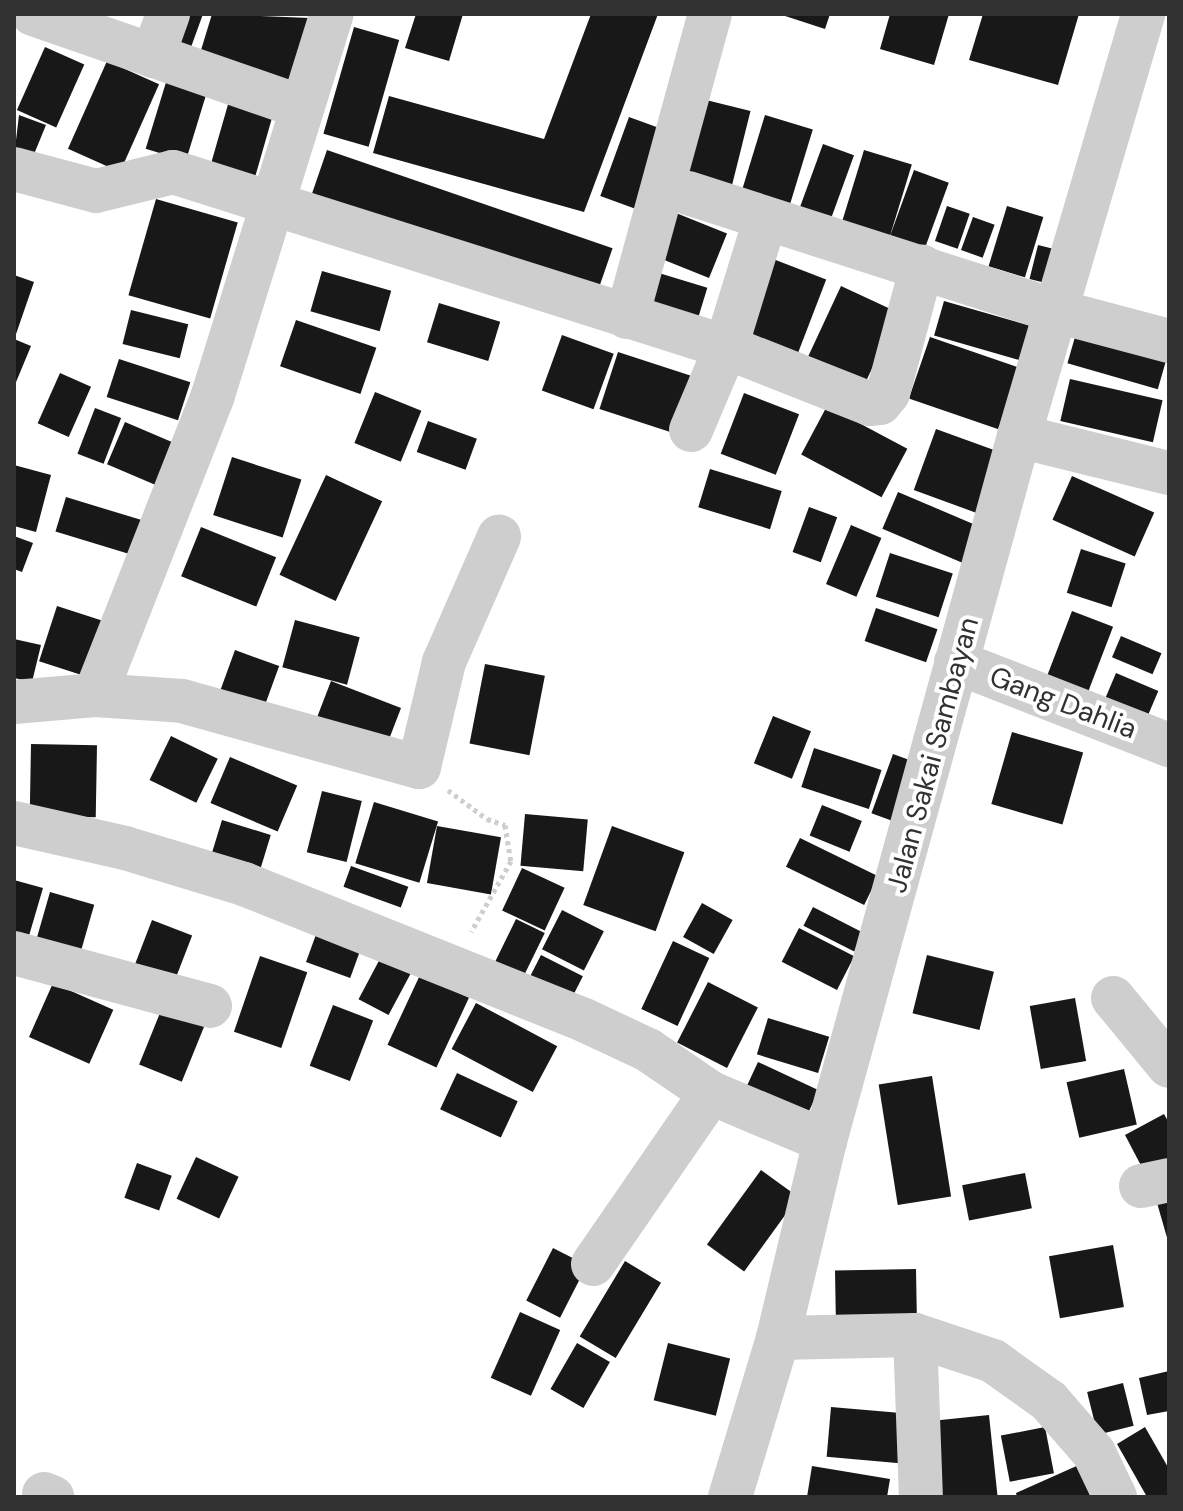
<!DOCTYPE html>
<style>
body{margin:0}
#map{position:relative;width:1183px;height:1511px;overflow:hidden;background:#fff;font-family:"DM Sans",sans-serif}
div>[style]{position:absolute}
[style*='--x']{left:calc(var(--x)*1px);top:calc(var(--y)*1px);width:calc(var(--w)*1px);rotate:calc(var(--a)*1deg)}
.building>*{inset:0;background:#181818;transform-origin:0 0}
.path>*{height:5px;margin-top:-2.5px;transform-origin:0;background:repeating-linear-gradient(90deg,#cecece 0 4px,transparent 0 8px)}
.minor>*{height:44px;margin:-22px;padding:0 22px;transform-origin:22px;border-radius:22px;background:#cecece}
span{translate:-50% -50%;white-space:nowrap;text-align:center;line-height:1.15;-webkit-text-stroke:8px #fff;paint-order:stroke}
.street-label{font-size:28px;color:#313131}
.frame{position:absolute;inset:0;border:16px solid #313131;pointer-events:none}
</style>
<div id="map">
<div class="building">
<div style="clip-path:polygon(180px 14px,203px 14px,190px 50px,170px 43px)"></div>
<div style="clip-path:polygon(212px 14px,310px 18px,291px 86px,198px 60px)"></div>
<div style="clip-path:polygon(416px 14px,463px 14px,449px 61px,405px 48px)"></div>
<div style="clip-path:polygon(591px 14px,658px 14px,584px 212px,373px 153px,389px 96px,544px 139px)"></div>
<div style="clip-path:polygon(779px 14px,830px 14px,825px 29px)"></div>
<div style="clip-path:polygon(890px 14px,949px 14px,934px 65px,880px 49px)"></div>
<div style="clip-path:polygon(983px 14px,1079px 14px,1058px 85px,969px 60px)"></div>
<div style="left:354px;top:27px;width:47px;height:111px;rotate:16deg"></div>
<div style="left:45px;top:47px;width:43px;height:69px;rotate:24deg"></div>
<div style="left:107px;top:61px;width:57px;height:96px;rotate:24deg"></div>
<div style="left:167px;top:79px;width:42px;height:73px;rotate:17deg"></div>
<div style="left:231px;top:94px;width:46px;height:81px;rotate:16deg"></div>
<div style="left:702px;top:99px;width:50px;height:84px;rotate:14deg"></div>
<div style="clip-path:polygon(19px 115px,46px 125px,30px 164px,14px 157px)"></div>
<div style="left:765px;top:115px;width:50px;height:79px;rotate:17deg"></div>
<div style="left:629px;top:117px;width:38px;height:84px;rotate:20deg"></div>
<div style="left:823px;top:144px;width:33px;height:69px;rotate:20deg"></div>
<div style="left:327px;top:150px;width:302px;height:55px;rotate:19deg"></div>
<div style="left:864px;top:150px;width:50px;height:78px;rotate:17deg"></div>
<div style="left:914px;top:170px;width:37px;height:76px;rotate:20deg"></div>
<div style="left:156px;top:199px;width:85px;height:100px;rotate:16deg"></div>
<div style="left:947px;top:206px;width:24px;height:37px;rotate:19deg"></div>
<div style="left:1007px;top:206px;width:38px;height:63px;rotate:17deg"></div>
<div style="left:676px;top:213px;width:55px;height:48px;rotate:22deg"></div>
<div style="left:973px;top:217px;width:23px;height:35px;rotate:20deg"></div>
<div style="left:1038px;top:245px;width:34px;height:35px;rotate:14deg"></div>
<div style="left:773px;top:259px;width:57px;height:93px;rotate:21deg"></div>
<div style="left:649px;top:270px;width:61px;height:45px;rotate:17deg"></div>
<div style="left:322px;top:271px;width:72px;height:42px;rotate:16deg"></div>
<div style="clip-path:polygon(14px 275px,34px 282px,15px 337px,14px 337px)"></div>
<div style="left:841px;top:286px;width:63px;height:91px;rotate:25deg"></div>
<div style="left:944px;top:301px;width:90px;height:36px;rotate:16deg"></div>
<div style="left:439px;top:303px;width:64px;height:41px;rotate:17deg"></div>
<div style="left:131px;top:310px;width:59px;height:35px;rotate:14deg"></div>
<div style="left:296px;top:320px;width:85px;height:49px;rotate:19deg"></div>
<div style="left:1079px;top:323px;width:94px;height:42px;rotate:16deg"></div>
<div style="left:562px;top:335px;width:55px;height:59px;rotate:20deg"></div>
<div style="left:930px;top:337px;width:104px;height:65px;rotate:19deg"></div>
<div style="clip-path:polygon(14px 339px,31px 346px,14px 387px)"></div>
<div style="left:618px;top:352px;width:76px;height:60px;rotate:18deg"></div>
<div style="left:119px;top:359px;width:75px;height:40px;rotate:18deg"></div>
<div style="left:60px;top:373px;width:34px;height:55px;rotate:24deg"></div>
<div style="left:1070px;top:379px;width:95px;height:43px;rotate:13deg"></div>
<div style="left:375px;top:392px;width:50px;height:55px;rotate:22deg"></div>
<div style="left:744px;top:393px;width:59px;height:65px;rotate:21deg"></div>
<div style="left:827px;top:406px;width:91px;height:55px;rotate:28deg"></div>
<div style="left:95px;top:408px;width:28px;height:49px;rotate:21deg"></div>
<div style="left:428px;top:421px;width:52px;height:33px;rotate:20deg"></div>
<div style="left:125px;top:422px;width:56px;height:46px;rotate:23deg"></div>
<div style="left:936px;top:429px;width:69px;height:65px;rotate:20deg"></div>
<div style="left:232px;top:457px;width:73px;height:61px;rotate:18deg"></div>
<div style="clip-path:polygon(14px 465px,51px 475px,36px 532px,14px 526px)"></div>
<div style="left:710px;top:469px;width:75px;height:40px;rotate:17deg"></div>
<div style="left:326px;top:475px;width:62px;height:110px;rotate:25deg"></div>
<div style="left:1072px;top:476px;width:90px;height:48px;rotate:24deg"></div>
<div style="left:898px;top:492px;width:90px;height:40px;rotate:23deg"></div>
<div style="left:66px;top:497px;width:79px;height:36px;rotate:17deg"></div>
<div style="left:809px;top:507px;width:30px;height:48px;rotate:20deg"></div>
<div style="left:851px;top:525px;width:33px;height:64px;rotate:23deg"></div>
<div style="left:201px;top:527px;width:81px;height:53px;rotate:22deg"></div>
<div style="clip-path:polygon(14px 536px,33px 543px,22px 572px,14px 569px)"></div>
<div style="left:1081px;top:549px;width:47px;height:46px;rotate:18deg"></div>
<div style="left:890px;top:553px;width:66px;height:46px;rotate:18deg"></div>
<div style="left:57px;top:606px;width:52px;height:58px;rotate:18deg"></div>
<div style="left:876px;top:608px;width:65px;height:35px;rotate:19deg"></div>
<div style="left:1072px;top:611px;width:44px;height:79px;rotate:21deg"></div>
<div style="left:295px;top:620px;width:67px;height:49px;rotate:15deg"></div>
<div style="left:1121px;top:636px;width:44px;height:23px;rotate:23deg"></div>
<div style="clip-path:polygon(14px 639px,41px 645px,32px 682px,14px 678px)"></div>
<div style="left:235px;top:650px;width:47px;height:47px;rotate:20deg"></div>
<div style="left:485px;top:664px;width:61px;height:81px;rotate:11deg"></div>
<div style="left:1116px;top:673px;width:46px;height:33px;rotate:23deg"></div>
<div style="left:331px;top:681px;width:75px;height:52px;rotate:21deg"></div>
<div style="left:773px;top:716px;width:41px;height:51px;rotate:22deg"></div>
<div style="left:1012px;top:732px;width:74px;height:75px;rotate:16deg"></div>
<div style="left:171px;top:736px;width:52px;height:49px;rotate:26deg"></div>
<div style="left:31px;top:744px;width:66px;height:72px;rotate:1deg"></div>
<div style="left:814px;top:748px;width:71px;height:41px;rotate:18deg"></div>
<div style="left:893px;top:754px;width:27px;height:63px;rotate:20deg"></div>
<div style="left:230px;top:757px;width:73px;height:50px;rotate:23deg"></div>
<div style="left:322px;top:791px;width:41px;height:63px;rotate:14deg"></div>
<div style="left:374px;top:802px;width:67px;height:64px;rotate:17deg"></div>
<div style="left:822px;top:805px;width:43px;height:33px;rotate:22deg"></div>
<div style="left:525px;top:814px;width:63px;height:52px;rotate:5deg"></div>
<div style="left:222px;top:820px;width:51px;height:46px;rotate:17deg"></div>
<div style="left:437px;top:826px;width:65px;height:58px;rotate:10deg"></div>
<div style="left:612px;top:826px;width:77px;height:84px;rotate:20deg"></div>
<div style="left:800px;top:838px;width:87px;height:32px;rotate:26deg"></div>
<div style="left:351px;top:866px;width:61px;height:22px;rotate:20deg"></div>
<div style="left:522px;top:868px;width:47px;height:47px;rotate:25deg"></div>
<div style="clip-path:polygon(14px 880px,43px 888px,26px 946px,14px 943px)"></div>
<div style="left:50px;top:892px;width:46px;height:65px;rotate:16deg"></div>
<div style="left:702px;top:903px;width:35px;height:39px;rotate:29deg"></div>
<div style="left:813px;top:907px;width:57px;height:21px;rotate:27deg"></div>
<div style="left:562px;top:910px;width:47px;height:44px;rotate:27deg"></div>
<div style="left:516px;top:919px;width:32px;height:66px;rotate:26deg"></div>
<div style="left:152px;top:920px;width:43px;height:61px;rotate:21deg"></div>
<div style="left:799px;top:928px;width:62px;height:38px;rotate:27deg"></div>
<div style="left:318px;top:929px;width:47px;height:35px;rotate:20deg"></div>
<div style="left:673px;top:941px;width:40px;height:75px;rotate:25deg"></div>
<div style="left:382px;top:955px;width:34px;height:50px;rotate:28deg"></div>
<div style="left:541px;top:955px;width:47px;height:41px;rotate:27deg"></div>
<div style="left:927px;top:955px;width:69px;height:60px;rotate:14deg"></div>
<div style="left:260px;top:956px;width:50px;height:80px;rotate:19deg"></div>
<div style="left:420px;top:975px;width:54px;height:77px;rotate:25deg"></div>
<div style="left:708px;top:982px;width:56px;height:68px;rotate:27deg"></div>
<div style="left:53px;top:983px;width:66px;height:59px;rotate:24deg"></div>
<div style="left:1075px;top:998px;width:64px;height:46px;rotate:80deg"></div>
<div style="left:476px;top:1003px;width:92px;height:52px;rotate:28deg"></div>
<div style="left:333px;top:1005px;width:43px;height:65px;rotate:21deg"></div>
<div style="left:162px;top:1008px;width:46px;height:61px;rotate:22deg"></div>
<div style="left:768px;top:1018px;width:64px;height:38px;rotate:17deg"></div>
<div style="left:758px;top:1062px;width:67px;height:40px;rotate:25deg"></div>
<div style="left:1124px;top:1069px;width:57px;height:59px;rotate:77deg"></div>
<div style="left:457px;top:1073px;width:67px;height:40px;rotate:25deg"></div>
<div style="left:932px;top:1076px;width:122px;height:54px;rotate:81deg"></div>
<div style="clip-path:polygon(1164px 1114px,1169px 1123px,1169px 1165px,1147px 1177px,1125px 1135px)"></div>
<div style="left:196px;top:1157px;width:47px;height:46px;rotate:25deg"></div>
<div style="left:137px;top:1163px;width:37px;height:37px;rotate:20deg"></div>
<div style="left:761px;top:1170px;width:46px;height:92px;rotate:36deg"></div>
<div style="left:1025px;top:1173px;width:36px;height:64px;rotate:79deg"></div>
<div style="clip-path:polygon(1169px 1191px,1169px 1241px,1168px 1241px,1155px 1196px)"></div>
<div style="left:1113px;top:1245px;width:63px;height:65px;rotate:80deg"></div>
<div style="left:553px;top:1248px;width:38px;height:59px;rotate:27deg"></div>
<div style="left:625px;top:1261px;width:42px;height:88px;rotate:31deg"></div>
<div style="left:916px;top:1269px;width:55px;height:81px;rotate:89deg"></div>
<div style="left:520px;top:1312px;width:44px;height:72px;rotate:24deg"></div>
<div style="left:577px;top:1343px;width:38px;height:53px;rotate:30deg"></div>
<div style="left:668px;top:1343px;width:64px;height:59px;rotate:14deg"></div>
<div style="clip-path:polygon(1169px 1371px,1169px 1411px,1147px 1415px,1139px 1378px)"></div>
<div style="left:1123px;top:1383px;width:44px;height:37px;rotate:76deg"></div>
<div style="left:831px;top:1407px;width:76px;height:50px;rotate:5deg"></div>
<div style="left:989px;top:1415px;width:82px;height:56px;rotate:84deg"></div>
<div style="left:1045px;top:1427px;width:47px;height:45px;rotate:79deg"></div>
<div style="clip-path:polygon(1145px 1427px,1169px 1469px,1169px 1497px,1147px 1497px,1117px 1444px)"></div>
<div style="clip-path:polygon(1090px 1460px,1106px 1497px,1017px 1497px,1016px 1493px)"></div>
<div style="clip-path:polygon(812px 1466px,890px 1479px,887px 1497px,807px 1497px)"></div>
</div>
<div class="path">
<div style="--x:448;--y:790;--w:49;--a:36.6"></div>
<div style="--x:487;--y:819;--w:19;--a:18"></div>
<div style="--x:505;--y:825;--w:36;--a:81"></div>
<div style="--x:511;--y:861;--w:81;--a:119.4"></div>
</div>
<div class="minor">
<div style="--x:33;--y:14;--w:285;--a:19.1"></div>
<div style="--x:153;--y:56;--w:45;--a:-70.3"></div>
<div style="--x:14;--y:169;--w:85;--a:15"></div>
<div style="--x:96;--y:191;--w:79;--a:-13.9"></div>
<div style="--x:173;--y:172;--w:580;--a:17.56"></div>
<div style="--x:726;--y:347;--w:133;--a:-72.9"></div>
<div style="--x:688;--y:193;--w:386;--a:17.8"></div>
<div style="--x:1056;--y:311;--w:117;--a:14.9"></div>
<div style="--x:627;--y:317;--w:314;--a:-74.7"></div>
<div style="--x:691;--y:430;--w:90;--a:-67.1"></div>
<div style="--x:726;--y:347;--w:155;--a:21.6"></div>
<div style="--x:870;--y:404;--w:10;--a:-6"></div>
<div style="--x:880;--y:403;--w:13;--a:-51"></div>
<div style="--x:888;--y:393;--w:131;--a:-75"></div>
<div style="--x:1019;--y:436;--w:154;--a:13.9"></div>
<div style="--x:956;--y:662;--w:229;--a:21.3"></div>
<div style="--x:95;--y:695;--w:87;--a:3.9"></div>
<div style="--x:182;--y:701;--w:246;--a:15.6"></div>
<div style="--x:419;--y:767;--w:108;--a:-76.6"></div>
<div style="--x:444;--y:662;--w:137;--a:-66.3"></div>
<div style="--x:14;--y:702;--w:81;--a:-4.9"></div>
<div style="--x:95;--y:695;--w:322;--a:-68.5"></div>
<div style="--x:213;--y:395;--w:399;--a:-72.7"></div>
<div style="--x:14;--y:823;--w:114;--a:12.7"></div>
<div style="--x:125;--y:848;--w:124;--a:16.8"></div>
<div style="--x:244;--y:884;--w:366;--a:21.8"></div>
<div style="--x:584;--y:1020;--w:71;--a:25.1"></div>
<div style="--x:648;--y:1050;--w:76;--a:34.3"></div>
<div style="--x:711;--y:1093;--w:124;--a:22.8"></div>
<div style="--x:14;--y:953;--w:203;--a:15.1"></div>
<div style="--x:1113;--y:998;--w:88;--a:50.5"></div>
<div style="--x:1141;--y:1186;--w:29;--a:-12"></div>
<div style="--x:593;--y:1264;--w:208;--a:-55.4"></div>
<div style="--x:915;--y:1335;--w:162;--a:87.9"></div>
<div style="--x:778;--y:1338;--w:137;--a:-1.3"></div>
<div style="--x:915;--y:1335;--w:82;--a:18.4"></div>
<div style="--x:993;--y:1361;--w:69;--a:35.5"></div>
<div style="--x:1049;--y:1401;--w:69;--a:49.1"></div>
<div style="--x:1094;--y:1453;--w:49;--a:64.5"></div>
<div style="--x:44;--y:1494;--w:9;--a:21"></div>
<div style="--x:730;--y:1497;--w:166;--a:-73.2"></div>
<div style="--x:778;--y:1338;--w:203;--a:-76.6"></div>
<div style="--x:825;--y:1141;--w:731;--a:-74.61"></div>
<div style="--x:1019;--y:436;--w:440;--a:-73.6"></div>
</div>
<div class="street-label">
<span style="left:1063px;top:703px;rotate:21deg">Gang Dahlia</span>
<span style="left:933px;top:755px;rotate:-75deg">Jalan Sakai Sambayan</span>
</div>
<div class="frame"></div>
</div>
